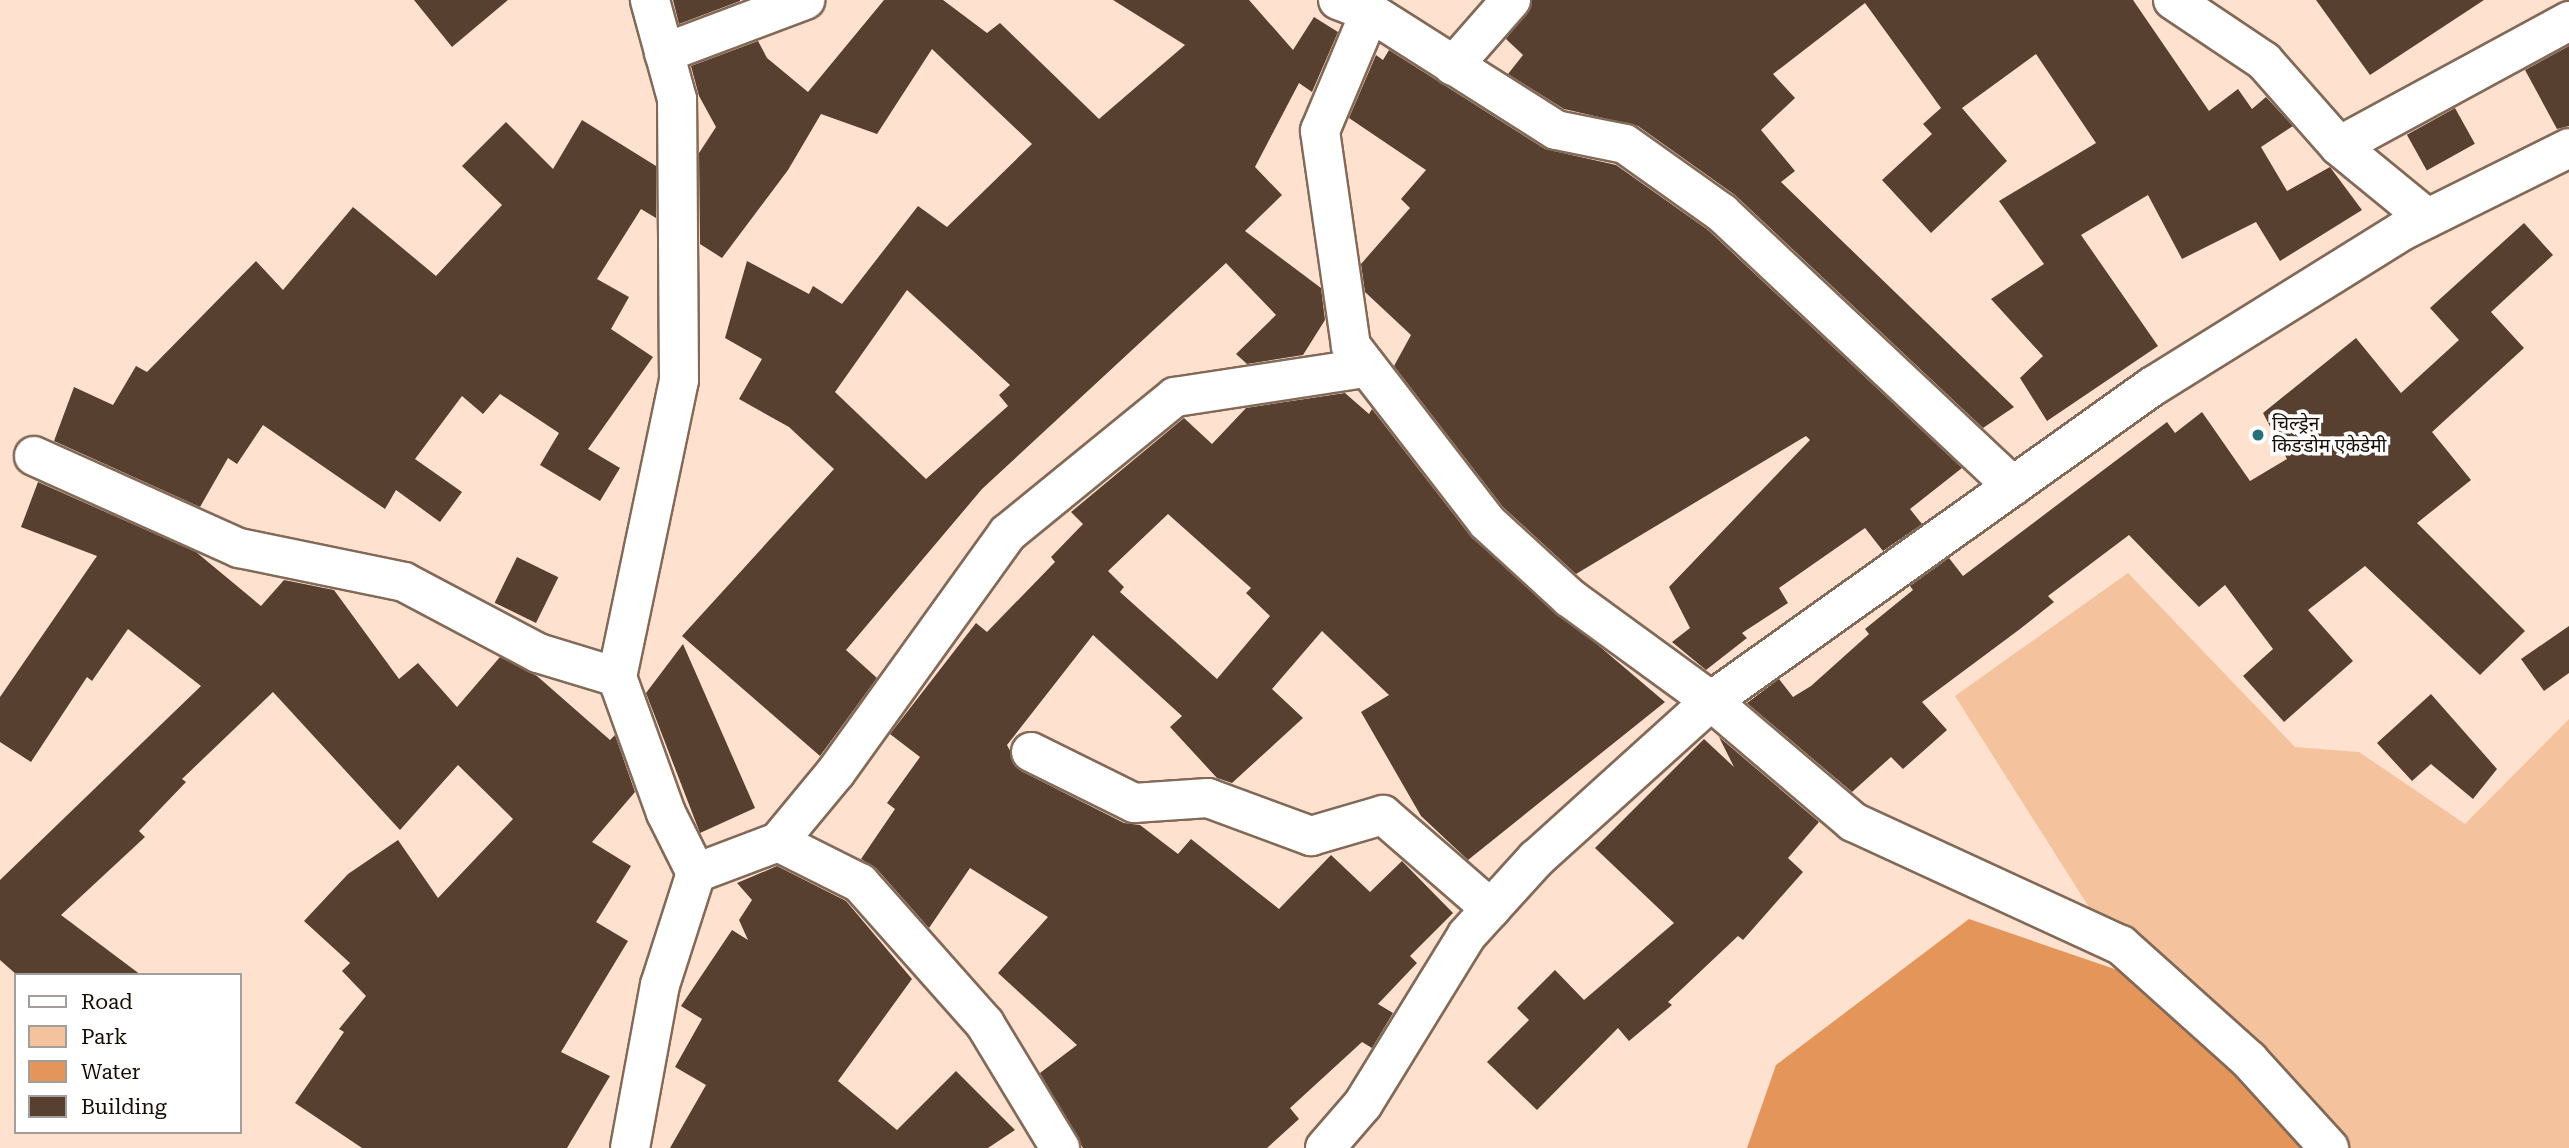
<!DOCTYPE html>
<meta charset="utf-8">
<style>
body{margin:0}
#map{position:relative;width:2569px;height:1148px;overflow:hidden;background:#fee1ce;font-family:"Roboto Serif","Noto Sans Devanagari",serif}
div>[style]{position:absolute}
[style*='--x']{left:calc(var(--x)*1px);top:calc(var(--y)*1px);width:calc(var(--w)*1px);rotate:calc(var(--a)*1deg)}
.green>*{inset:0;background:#f5c29e}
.water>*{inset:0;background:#e49559}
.building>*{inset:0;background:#574030;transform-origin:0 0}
.roads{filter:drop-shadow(2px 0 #826958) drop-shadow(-2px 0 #826958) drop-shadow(0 2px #826958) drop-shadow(0 -2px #826958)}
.minor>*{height:38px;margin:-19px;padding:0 19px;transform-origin:19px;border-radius:19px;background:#fff}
.dots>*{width:19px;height:19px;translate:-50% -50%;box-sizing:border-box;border:4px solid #fff;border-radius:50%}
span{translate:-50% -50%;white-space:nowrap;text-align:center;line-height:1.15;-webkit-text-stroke:7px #fff;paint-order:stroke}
.poi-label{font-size:19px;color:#160d06}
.left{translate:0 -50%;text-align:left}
.legend{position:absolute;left:14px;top:973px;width:228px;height:161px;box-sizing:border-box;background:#fff;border:2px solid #a29e9b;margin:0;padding:9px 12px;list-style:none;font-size:21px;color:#160d06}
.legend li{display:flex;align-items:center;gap:14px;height:35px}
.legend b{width:35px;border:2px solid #a29e9b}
</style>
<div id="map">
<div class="green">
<div style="clip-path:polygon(2128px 573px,2295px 747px,2359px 752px,2465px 824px,2569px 719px,2569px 1148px,2310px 1148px,2132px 975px,1955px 696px)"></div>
</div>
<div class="water">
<div style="clip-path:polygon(1969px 919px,2132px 975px,2229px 1060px,2310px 1148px,1747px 1148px,1776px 1065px)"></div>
</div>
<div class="building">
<div style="clip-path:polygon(414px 0,508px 0,452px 47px)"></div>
<div style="clip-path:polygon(673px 0,740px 0,740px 1px,679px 24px)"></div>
<div style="clip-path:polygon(evenodd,884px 0,943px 0,987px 33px,1000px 23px,1099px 119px,1185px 45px,1113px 0,1249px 0,1293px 50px,1314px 17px,1338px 32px,1312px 92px,1299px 83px,1255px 167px,1282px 195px,1245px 231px,1321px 288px,1325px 320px,1303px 355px,1247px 364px,1236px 354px,1276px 315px,1226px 263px,982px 489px,846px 650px,877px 678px,820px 756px,682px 636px,834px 469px,789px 427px,739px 399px,762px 359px,725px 338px,747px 261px,809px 294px,813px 286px,842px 304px,918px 206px,947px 227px,1032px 144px,932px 49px,877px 134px,821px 114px,788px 170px,722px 258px,700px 244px,699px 153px,716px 127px,699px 96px,691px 66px,758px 41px,767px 58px,808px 92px,884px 0,907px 290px,1010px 385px,999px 395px,1008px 406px,926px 479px,835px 392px,907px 290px)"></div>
<div style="clip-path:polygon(1532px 0,2133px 0,2209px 111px,2238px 89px,2252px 109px,2266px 97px,2293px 126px,2261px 147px,2287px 191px,2330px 167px,2362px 210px,2280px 261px,2256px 222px,2182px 259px,2148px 195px,2081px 235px,2158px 346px,2047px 421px,2020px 378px,2043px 356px,1991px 299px,2044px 264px,1999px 201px,2096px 143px,2036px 54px,1962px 108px,2007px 161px,1931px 233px,1882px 180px,1932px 134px,1923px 124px,1941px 108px,1865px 3px,1773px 74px,1795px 98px,1761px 130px,1795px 171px,1781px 182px,2014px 407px,1983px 428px,1735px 195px,1638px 126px,1564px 109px,1508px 74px,1523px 55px,1506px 39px)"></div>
<div style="clip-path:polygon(2316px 0,2484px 0,2370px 75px)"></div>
<div style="clip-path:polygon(2569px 46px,2569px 126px,2557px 129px,2525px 70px)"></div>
<div style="clip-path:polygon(1389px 50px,1545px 149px,1616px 165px,1708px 230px,1962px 468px,1910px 509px,1922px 524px,1883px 551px,1865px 528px,1779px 588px,1788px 603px,1742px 633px,1747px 638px,1706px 670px,1672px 642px,1690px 628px,1669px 587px,1810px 440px,1806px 436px,1576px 574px,1503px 507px,1394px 366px,1411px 335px,1365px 292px,1361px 264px,1410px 208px,1401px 199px,1426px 170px,1349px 118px,1376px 55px,1383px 60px)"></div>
<div style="left:2455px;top:108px;width:41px;height:55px;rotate:61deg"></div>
<div style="clip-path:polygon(582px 120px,656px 166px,656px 218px,641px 209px,597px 279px,629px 297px,611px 329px,653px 357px,588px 449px,620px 468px,600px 501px,540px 465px,559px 433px,500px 394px,483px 414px,462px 396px,415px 459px,462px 492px,440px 522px,396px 490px,385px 509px,263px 425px,237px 464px,228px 458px,200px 507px,54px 441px,74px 387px,113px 405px,136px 366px,147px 372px,256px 261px,283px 290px,353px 207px,436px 276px,502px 205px,462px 166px,506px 122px,553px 169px)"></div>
<div style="clip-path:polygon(2524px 223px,2553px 255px,2491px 312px,2524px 348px,2432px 432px,2471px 480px,2417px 523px,2525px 631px,2480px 675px,2365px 566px,2308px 610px,2353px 661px,2284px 722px,2243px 676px,2273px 649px,2225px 585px,2199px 607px,2129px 535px,2048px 596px,2054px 602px,2020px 629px,1922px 702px,1947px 730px,1903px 769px,1891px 757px,1852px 792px,1747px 703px,1779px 679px,1793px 697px,1811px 686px,1869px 634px,1865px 629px,1913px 590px,1910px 586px,1949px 558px,1963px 576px,2167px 422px,2175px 433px,2202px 412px,2250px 481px,2287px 459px,2263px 413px,2356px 338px,2401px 393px,2459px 340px,2430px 308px)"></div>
<div style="clip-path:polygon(evenodd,1345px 393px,1369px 414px,1372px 409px,1472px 538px,1665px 702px,1468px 860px,1421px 816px,1361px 712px,1389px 695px,1322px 631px,1272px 689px,1303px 718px,1232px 783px,1217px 778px,1170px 727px,1182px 716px,1093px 635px,1007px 745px,1021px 771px,1124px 823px,1140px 825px,1178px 854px,1191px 839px,1279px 909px,1331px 855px,1370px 892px,1402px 861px,1453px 913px,1410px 956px,1417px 963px,1378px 1004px,1393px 1013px,1372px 1048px,1362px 1042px,1290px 1108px,1299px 1119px,1267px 1148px,1083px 1148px,1040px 1073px,1077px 1045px,998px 973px,1048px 917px,970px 868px,929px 928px,876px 868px,861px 859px,895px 809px,887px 803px,920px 757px,890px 734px,976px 623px,987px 632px,1055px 562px,1051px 557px,1083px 524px,1071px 512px,1184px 418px,1212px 444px,1246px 408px,1345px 393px,1168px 514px,1251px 588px,1246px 593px,1270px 616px,1217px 679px,1120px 592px,1124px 587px,1108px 571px,1168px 514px)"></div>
<div style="clip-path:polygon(38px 482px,196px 552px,261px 606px,284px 580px,334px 590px,399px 679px,418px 663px,457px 707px,500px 657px,537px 676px,610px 740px,615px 735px,635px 792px,592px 842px,631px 866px,596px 922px,628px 941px,561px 1052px,610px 1076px,567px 1148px,362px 1148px,295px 1103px,344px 1032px,339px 1029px,366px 996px,342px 971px,350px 963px,304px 921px,348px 874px,398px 840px,438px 898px,513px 819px,458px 765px,400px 830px,273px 692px,182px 779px,186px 782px,139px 831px,145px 837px,61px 915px,141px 975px,17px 975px,0 960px,0 880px,201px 686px,128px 629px,92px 681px,87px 677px,31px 762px,0 742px,0 697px,97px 556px,21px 527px)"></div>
<div style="left:517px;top:557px;width:46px;height:51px;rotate:26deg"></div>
<div style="clip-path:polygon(2569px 626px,2569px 673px,2544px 691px,2521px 659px)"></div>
<div style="clip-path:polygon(683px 644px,755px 808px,700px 833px,646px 693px)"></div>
<div style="clip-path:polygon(2431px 694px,2497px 769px,2473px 799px,2431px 764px,2412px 781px,2377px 743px)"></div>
<div style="clip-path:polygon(1719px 737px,1819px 822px,1788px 858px,1803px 872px,1743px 940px,1738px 936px,1668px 1002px,1672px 1005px,1629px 1041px,1618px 1028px,1537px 1110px,1487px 1062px,1529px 1020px,1517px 1008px,1555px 970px,1584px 1000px,1674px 923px,1595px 848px,1704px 739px,1734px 767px)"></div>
<div style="clip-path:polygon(777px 866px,846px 901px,912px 979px,838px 1081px,897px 1130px,956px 1071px,1015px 1130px,988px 1148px,670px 1148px,706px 1085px,675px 1067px,702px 1019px,681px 1006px,732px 930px,748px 940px,739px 920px,752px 900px,737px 883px)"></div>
</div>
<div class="roads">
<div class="minor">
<div style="--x:1338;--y:0;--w:34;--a:21"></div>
<div style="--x:1370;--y:12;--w:220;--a:32.4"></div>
<div style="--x:1556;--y:130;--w:70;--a:11.5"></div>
<div style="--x:1625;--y:144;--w:119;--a:35.4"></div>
<div style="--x:1722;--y:213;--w:399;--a:43.2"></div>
<div style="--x:2173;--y:0;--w:110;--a:33.8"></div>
<div style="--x:2264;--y:61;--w:113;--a:48.6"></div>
<div style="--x:2339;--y:146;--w:114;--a:39.3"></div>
<div style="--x:1370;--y:12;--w:129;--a:112.8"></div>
<div style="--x:1320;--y:131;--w:217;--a:81.8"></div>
<div style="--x:1351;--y:346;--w:222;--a:52.3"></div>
<div style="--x:1487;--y:522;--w:113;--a:42.5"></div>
<div style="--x:1570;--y:598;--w:175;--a:36.1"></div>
<div style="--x:1711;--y:701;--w:187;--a:40.4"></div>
<div style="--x:1853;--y:822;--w:295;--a:24.7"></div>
<div style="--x:2121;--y:945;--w:172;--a:41.9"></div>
<div style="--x:2249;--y:1060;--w:119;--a:47.7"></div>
<div style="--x:664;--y:53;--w:151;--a:-20.6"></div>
<div style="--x:1453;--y:66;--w:88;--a:-48.7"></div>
<div style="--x:2339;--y:146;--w:262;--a:-28.5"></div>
<div style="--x:34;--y:456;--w:225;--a:24.2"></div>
<div style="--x:239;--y:548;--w:168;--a:11.6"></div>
<div style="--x:404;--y:582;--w:152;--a:27.9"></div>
<div style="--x:538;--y:653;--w:83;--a:16.9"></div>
<div style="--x:1031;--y:752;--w:115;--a:26.3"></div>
<div style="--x:1134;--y:803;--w:74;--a:-3.9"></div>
<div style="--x:1208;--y:798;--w:110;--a:20.3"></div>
<div style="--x:1311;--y:836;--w:75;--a:-16.3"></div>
<div style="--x:1383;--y:815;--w:143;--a:41"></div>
<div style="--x:778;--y:842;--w:91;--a:-50.4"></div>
<div style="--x:836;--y:772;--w:294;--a:-54.3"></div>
<div style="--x:1008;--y:533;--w:215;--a:-39.2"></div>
<div style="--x:1175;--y:397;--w:191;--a:-8.7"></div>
<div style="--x:696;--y:873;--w:88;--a:-20.7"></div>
<div style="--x:778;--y:842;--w:92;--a:26.6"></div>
<div style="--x:860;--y:883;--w:188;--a:48.4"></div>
<div style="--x:985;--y:1024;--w:145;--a:58.8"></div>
<div style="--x:630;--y:1148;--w:166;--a:-79.6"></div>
<div style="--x:660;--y:985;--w:118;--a:-72.2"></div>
<div style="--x:696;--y:873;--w:67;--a:-116.6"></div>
<div style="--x:666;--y:813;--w:145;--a:-109.8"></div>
<div style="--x:617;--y:677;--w:303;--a:-78.2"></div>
<div style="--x:679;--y:380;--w:281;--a:-90.4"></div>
<div style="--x:677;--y:99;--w:103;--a:-105.3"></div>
<div style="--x:1325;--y:1148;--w:58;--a:-49.2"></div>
<div style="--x:1363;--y:1104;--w:198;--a:-58.4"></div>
<div style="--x:1467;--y:935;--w:103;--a:-47.8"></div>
<div style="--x:1536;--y:859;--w:236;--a:-42.1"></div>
<div style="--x:1711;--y:701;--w:543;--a:-35.48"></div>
<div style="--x:2153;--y:386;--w:296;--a:-31.9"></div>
<div style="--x:2404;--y:230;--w:184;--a:-26.4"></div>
</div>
</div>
<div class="dots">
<div style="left:2258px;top:435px;background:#267078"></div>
</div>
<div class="poi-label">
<span class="left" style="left:2272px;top:435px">चिल्ड्रेन<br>किङडोम एकेडेमी</span>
</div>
<ul class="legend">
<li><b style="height:9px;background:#fff"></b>Road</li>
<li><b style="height:19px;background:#f5c29e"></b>Park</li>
<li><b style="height:19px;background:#e49559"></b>Water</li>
<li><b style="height:19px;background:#574030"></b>Building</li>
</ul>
</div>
